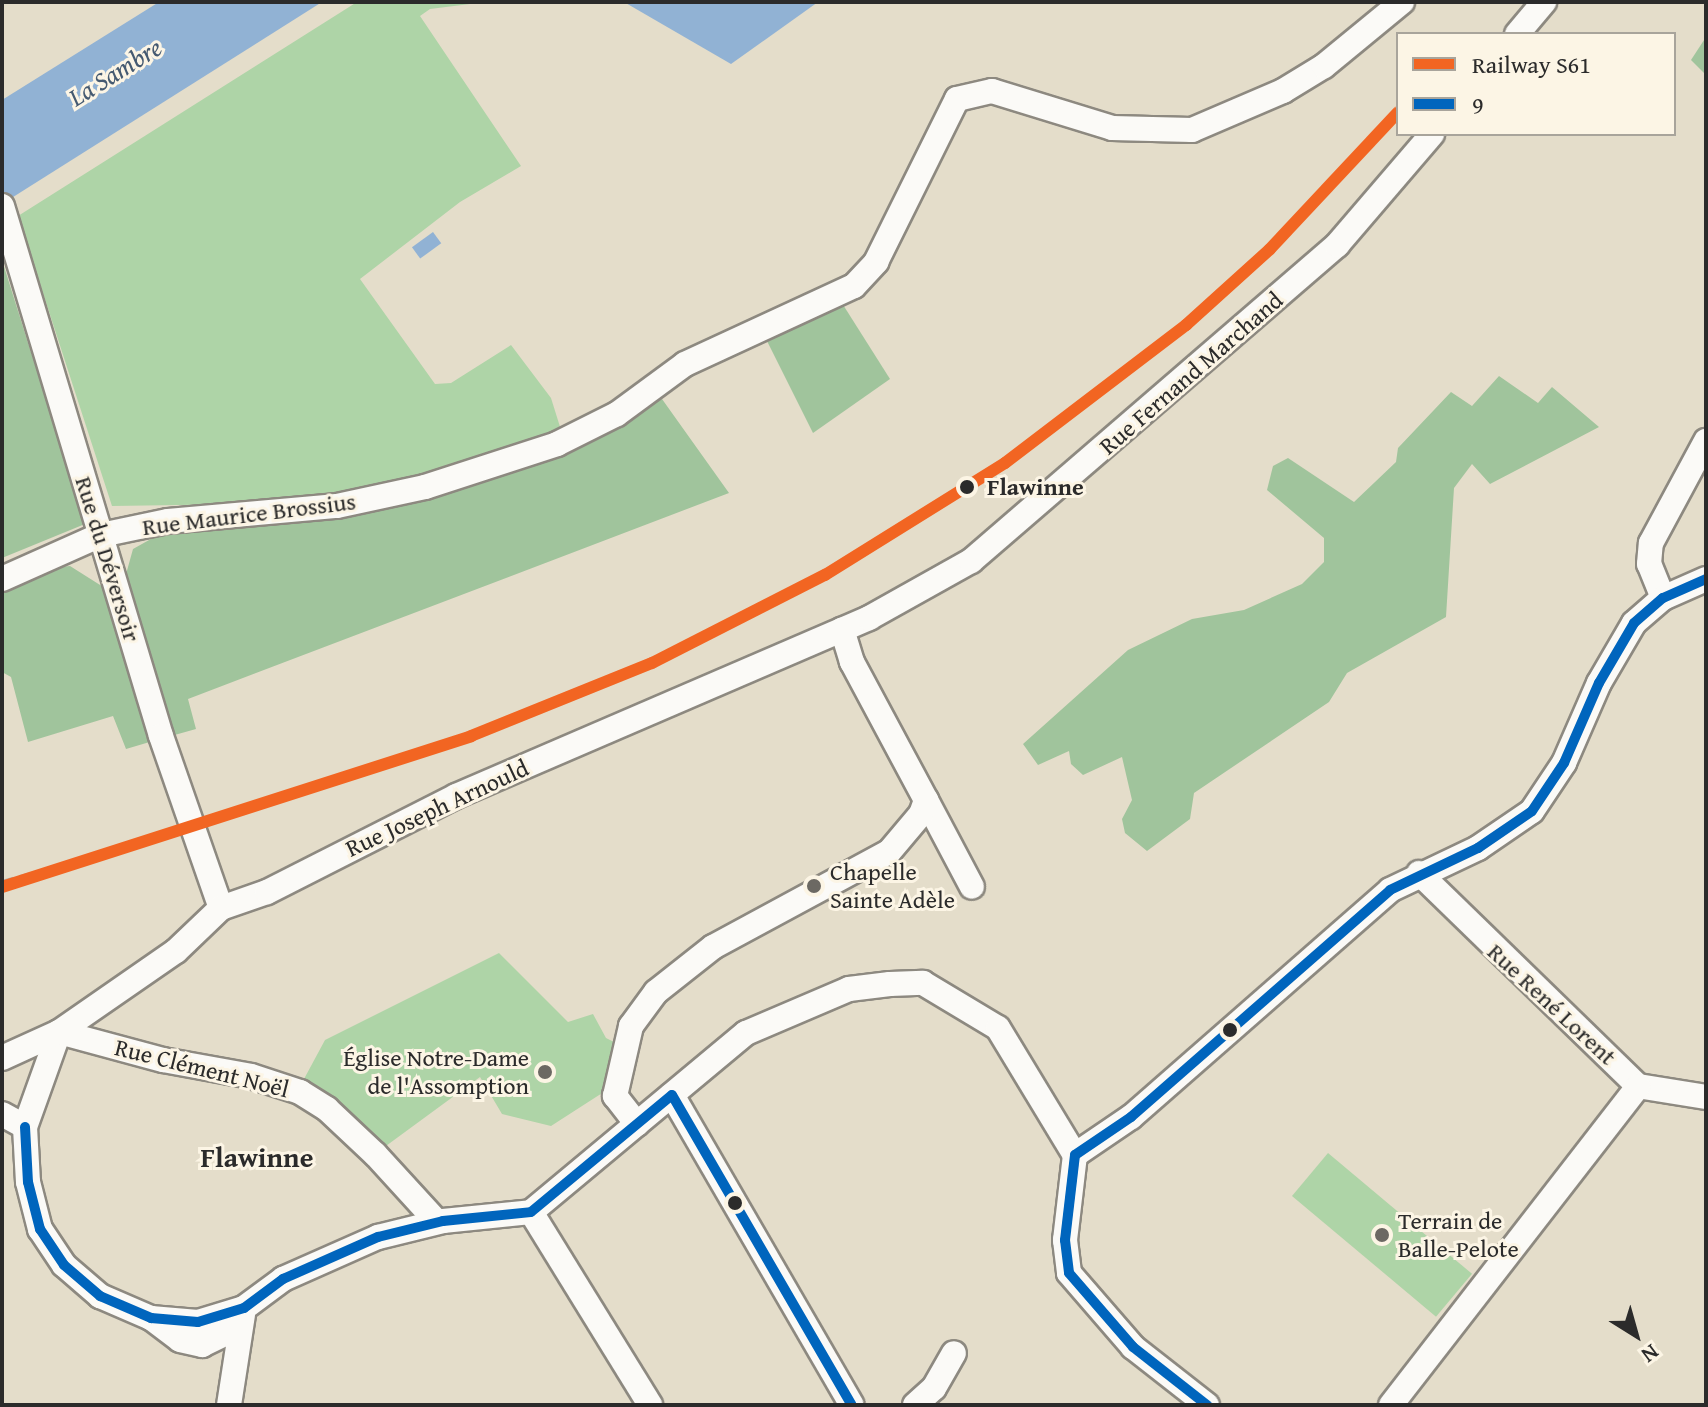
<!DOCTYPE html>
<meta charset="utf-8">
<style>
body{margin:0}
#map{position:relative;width:1708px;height:1407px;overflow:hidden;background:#e4ddca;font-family:"Gentium Book Plus",serif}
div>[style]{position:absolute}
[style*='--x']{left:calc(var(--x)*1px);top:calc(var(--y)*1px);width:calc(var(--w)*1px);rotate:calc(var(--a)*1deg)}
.green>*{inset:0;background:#aed4a7;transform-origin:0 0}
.forest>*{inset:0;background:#a0c49c}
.water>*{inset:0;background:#91b2d4;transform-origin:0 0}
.roads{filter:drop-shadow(2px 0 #8d8980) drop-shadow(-2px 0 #8d8980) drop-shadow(0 2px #8d8980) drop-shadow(0 -2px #8d8980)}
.minor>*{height:24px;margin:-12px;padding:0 12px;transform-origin:12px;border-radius:12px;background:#fbfaf7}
.rail>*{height:5px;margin-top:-2.5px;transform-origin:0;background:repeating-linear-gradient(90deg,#b3b2af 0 12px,transparent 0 18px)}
.bus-1>*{height:10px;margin:-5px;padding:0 5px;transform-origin:5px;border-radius:5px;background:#0065bd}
.rail-1>*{height:12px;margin:-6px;padding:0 6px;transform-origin:6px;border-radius:6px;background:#f26522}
.dots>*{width:22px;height:22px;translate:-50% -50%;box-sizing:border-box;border:4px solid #fcf5e5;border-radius:50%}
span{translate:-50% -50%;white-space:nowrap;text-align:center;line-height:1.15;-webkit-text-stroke:6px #fcf5e5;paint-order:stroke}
.street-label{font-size:24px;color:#2b2b2b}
.stop-label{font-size:24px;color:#2b2b2b;font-weight:700}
.left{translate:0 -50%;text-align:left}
.poi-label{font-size:24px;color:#2b2b2b}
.right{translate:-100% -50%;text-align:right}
.water-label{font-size:26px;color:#455a71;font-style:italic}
.quarter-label{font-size:28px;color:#2b2b2b;font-weight:700}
.frame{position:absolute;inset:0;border:4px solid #2b2b2b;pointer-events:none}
.legend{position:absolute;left:1396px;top:32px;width:280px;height:104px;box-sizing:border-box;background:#fcf5e5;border:2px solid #a8a49b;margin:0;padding:10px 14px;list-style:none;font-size:24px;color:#2b2b2b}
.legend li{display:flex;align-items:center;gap:16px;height:40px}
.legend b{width:40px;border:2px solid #a8a49b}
.north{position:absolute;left:1596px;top:1295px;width:80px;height:80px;-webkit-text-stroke:6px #fcf5e5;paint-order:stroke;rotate:143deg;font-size:22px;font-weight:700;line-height:32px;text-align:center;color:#2b2b2b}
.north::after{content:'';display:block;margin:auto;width:28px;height:36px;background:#2b2b2b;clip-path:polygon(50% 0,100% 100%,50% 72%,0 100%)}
</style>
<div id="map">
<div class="green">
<div style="clip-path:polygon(357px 2px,486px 2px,430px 9px,420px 16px,521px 166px,460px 202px,360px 279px,435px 384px,451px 383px,511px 345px,551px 398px,561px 430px,459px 470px,358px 491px,247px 504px,112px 506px,18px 216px)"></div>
<div style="clip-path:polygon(499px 953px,568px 1022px,593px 1014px,606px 1038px,616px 1043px,607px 1074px,610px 1088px,551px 1126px,502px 1114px,480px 1077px,375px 1154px,304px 1079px,325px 1040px)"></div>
<div style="left:1328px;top:1153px;width:188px;height:56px;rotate:40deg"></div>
</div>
<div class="forest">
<div style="clip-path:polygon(1706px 37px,1706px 75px,1691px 60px)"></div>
<div style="clip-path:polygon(2px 260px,85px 524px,2px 558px)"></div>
<div style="clip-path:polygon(840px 300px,890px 379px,813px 433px,765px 337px)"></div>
<div style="clip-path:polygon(1499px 376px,1538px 403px,1552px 387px,1599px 427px,1490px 484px,1472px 464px,1454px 488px,1446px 617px,1347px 673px,1329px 702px,1194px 793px,1190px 819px,1147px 851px,1125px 833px,1122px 819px,1132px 800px,1122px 757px,1083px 775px,1071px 764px,1069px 751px,1038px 765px,1023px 744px,1128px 650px,1192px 619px,1244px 610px,1302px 584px,1324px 562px,1324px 538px,1267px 490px,1273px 466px,1288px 458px,1354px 502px,1396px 462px,1398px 448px,1451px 392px,1472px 406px)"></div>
<div style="clip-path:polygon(662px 399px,729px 493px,188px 699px,196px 729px,171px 736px,123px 585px,133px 549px,167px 530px,375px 511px,503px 475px,560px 454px)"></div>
<div style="clip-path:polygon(70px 566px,108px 590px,153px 741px,126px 749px,113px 716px,28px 742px,11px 677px,2px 672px,2px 588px,30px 570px)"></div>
</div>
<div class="water">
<div style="clip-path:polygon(159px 2px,322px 2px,2px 204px,2px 100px)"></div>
<div style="clip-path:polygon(624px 2px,818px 2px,731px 64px)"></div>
<div style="left:433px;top:232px;width:14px;height:26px;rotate:54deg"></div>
</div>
<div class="roads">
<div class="minor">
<div style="--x:1517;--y:34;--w:42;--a:-49.8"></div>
<div style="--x:2;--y:206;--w:553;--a:73.3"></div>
<div style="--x:161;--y:736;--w:182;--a:70.8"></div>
<div style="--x:2;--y:579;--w:108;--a:-24"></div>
<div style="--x:101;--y:535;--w:68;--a:-11.8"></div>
<div style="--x:168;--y:521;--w:170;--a:-5.1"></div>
<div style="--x:337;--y:506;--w:90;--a:-12.2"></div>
<div style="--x:425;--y:487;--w:139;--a:-18"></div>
<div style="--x:557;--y:444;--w:67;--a:-26.6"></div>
<div style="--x:617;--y:414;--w:84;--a:-36.3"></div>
<div style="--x:685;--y:364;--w:186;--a:-24.8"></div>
<div style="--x:854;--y:286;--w:33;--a:-47"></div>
<div style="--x:876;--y:262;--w:182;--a:-63.6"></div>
<div style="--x:957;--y:99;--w:36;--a:-13"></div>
<div style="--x:992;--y:91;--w:126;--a:17.1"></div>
<div style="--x:1112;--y:128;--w:80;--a:1.4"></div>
<div style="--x:1192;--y:130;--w:99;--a:-23.2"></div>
<div style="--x:1283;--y:91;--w:48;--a:-31.4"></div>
<div style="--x:1324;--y:66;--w:101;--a:-39.4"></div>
<div style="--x:1663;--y:598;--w:37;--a:-112"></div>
<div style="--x:1649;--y:564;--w:21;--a:-85"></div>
<div style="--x:1651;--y:543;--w:116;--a:-61.7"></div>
<div style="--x:926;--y:800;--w:98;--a:62.1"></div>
<div style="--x:1419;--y:873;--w:305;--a:44.2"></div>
<div style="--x:1638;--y:1086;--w:69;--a:9.2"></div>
<div style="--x:59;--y:1032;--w:101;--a:109.7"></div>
<div style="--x:25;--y:1127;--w:55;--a:86.9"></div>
<div style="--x:28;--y:1182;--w:49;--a:75.7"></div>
<div style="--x:40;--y:1229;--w:43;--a:56.3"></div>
<div style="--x:64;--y:1265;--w:48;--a:40.7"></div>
<div style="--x:100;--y:1296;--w:56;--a:23.3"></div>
<div style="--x:151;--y:1318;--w:47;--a:4.9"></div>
<div style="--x:198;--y:1322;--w:48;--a:-16.9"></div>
<div style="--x:244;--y:1308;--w:49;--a:-36.6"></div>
<div style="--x:283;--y:1279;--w:104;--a:-23.9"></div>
<div style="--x:378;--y:1237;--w:67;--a:-13.8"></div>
<div style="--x:443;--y:1221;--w:88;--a:-5.8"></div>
<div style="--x:59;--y:1032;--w:108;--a:15.1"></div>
<div style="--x:163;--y:1060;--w:89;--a:10.3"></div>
<div style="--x:251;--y:1076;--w:52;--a:18.1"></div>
<div style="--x:300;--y:1092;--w:32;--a:32"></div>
<div style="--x:327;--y:1109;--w:66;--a:43.2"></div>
<div style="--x:375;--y:1154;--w:92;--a:47.6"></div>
<div style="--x:2;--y:1058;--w:63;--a:-24.5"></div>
<div style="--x:59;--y:1032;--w:142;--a:-34.7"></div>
<div style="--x:176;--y:951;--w:62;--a:-43.7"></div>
<div style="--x:221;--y:908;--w:49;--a:-19.2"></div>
<div style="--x:267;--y:892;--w:212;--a:-26.9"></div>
<div style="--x:456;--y:796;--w:450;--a:-23.3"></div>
<div style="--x:869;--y:618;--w:117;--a:-29.2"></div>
<div style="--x:971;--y:561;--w:484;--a:-40.8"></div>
<div style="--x:1337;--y:245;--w:146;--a:-49.4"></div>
<div style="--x:672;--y:1095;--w:358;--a:59.9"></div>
<div style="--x:2;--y:1114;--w:26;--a:29"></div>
<div style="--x:637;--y:1124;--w:36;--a:-128"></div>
<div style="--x:615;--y:1096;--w:72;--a:-77.1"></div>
<div style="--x:631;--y:1026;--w:42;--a:-53.7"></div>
<div style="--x:656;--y:992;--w:73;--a:-38.3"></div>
<div style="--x:713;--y:947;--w:200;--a:-28.4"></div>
<div style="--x:889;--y:852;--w:50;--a:-49.9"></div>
<div style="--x:921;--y:814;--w:15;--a:-70"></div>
<div style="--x:926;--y:800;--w:157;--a:-118.2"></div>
<div style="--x:852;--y:662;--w:34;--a:-107"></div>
<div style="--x:1075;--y:1155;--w:68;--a:-34.2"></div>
<div style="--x:1131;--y:1117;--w:344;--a:-41.2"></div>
<div style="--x:1390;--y:890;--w:98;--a:-25.5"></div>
<div style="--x:1478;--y:848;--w:65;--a:-34.4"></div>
<div style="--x:1532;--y:811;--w:58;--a:-56.3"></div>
<div style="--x:1564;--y:763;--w:87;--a:-66.4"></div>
<div style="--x:1599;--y:683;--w:69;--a:-59.7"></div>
<div style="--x:1634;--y:623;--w:38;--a:-41"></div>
<div style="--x:1663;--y:598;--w:47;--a:-23.8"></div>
<div style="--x:1075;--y:1155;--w:86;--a:96.7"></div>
<div style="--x:1065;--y:1240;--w:33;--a:83"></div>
<div style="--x:1069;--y:1273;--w:98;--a:49.1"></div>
<div style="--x:1133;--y:1347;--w:94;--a:38.1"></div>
<div style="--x:531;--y:1212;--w:280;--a:-39.8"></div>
<div style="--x:746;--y:1033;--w:112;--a:-23.1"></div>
<div style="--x:849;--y:989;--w:41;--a:-7"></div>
<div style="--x:890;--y:984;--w:33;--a:-2"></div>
<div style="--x:923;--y:983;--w:87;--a:31"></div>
<div style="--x:998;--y:1028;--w:149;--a:58.8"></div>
<div style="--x:531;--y:1212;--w:227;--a:58.3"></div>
<div style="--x:151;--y:1318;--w:36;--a:37"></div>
<div style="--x:180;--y:1340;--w:23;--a:13"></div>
<div style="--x:202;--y:1345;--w:32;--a:-26"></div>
<div style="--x:231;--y:1331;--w:26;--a:-61"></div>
<div style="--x:229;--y:1405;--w:91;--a:-81.2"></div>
<div style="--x:915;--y:1405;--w:25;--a:-42"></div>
<div style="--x:934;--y:1388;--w:40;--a:-60.3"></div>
<div style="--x:1391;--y:1405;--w:403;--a:-52.2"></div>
</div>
</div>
<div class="rail">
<div style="--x:2;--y:882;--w:114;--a:-15.3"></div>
</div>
<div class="bus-1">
<div style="--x:672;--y:1095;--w:358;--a:59.9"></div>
<div style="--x:25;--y:1127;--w:55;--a:86.9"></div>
<div style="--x:28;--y:1182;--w:49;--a:75.7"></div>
<div style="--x:40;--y:1229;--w:43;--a:56.3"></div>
<div style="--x:64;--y:1265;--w:48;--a:40.7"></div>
<div style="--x:100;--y:1296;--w:56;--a:23.3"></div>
<div style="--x:151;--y:1318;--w:47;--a:4.9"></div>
<div style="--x:198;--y:1322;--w:48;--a:-16.9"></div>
<div style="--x:244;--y:1308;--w:49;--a:-36.6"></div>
<div style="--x:283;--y:1279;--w:104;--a:-23.9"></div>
<div style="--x:378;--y:1237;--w:67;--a:-13.8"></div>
<div style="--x:443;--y:1221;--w:88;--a:-5.8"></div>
<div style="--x:1075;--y:1155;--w:68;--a:-34.2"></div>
<div style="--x:1131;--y:1117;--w:344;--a:-41.2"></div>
<div style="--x:1390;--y:890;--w:98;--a:-25.5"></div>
<div style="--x:1478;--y:848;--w:65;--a:-34.4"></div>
<div style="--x:1532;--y:811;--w:58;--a:-56.3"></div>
<div style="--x:1564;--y:763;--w:87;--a:-66.4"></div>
<div style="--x:1599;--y:683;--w:69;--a:-59.7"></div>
<div style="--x:1634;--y:623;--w:38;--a:-41"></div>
<div style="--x:1663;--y:598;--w:47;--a:-23.8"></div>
<div style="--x:1075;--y:1155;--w:86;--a:96.7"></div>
<div style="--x:1065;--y:1240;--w:33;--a:83"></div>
<div style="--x:1069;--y:1273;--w:98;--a:49.1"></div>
<div style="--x:1133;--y:1347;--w:94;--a:38.1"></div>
<div style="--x:531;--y:1212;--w:183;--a:-39.7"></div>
</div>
<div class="rail-1">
<div style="--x:2;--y:887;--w:493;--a:-17.8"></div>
<div style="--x:471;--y:736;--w:195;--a:-22"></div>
<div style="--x:652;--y:663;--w:194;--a:-27"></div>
<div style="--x:825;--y:575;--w:212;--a:-31.9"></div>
<div style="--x:1005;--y:463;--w:228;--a:-37.3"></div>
<div style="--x:1186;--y:325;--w:113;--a:-42.1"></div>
<div style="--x:1270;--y:249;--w:187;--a:-46.9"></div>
</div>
<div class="dots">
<div style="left:967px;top:487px;background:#2b2b2b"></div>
<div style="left:814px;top:886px;background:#6c6963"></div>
<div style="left:1230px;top:1030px;background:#2b2b2b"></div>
<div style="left:545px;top:1072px;background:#6c6963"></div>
<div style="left:735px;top:1203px;background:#2b2b2b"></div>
<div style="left:1382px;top:1235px;background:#6c6963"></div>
</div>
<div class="street-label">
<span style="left:1191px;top:373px;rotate:-41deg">Rue Fernand Marchand</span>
<span style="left:249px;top:514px;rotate:-7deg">Rue Maurice Brossius</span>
<span style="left:108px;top:559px;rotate:73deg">Rue du Déversoir</span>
<span style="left:437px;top:808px;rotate:-25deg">Rue Joseph Arnould</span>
<span style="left:1552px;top:1004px;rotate:43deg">Rue René Lorent</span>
<span style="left:202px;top:1068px;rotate:14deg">Rue Clément Noël</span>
</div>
<div class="stop-label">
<span class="left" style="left:987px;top:487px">Flawinne</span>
</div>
<div class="poi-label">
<span class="left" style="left:830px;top:886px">Chapelle<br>Sainte Adèle</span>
<span class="right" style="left:529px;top:1072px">Église Notre-Dame<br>de l'Assomption</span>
<span class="left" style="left:1398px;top:1235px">Terrain de<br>Balle-Pelote</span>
</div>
<div class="water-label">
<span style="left:115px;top:72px;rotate:-32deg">La Sambre</span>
</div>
<div class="quarter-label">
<span style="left:257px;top:1157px">Flawinne</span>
</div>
<div class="frame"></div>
<ul class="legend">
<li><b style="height:10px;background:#f26522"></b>Railway S61</li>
<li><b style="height:10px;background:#0065bd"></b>9</li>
</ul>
<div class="north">N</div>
</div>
